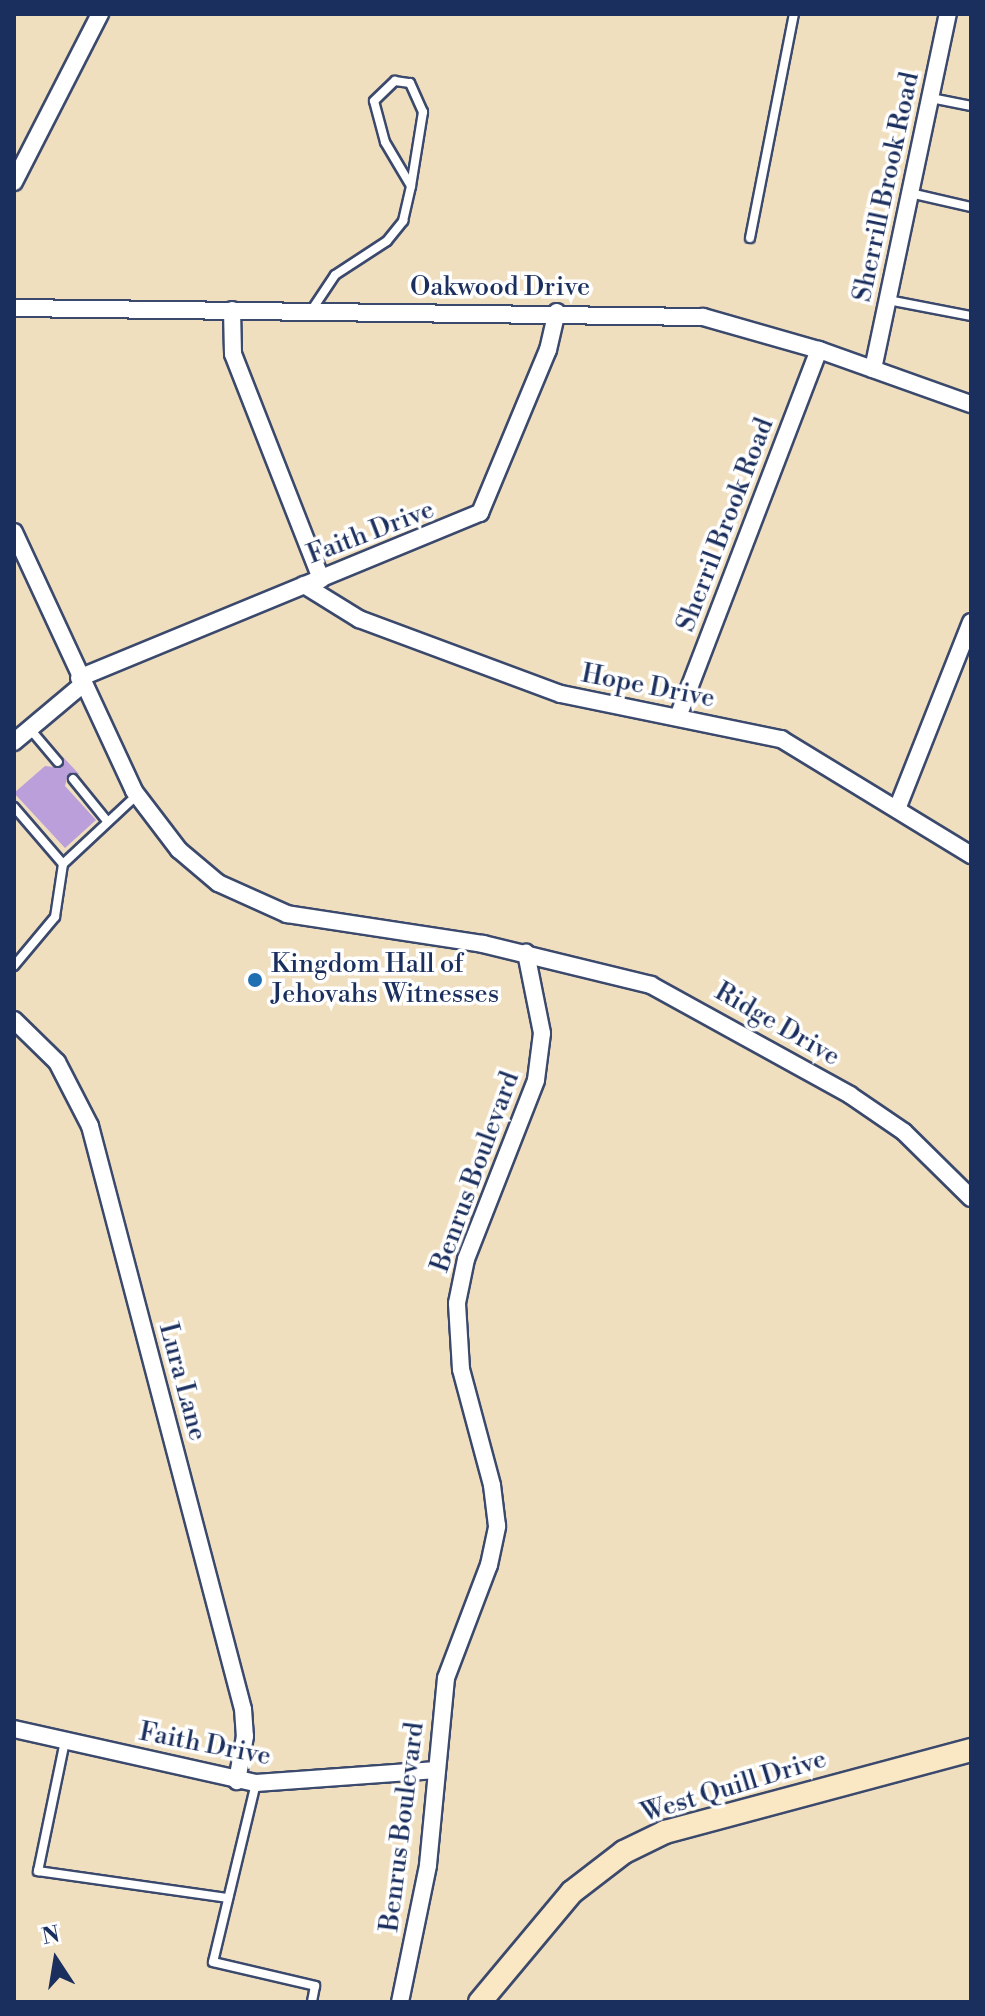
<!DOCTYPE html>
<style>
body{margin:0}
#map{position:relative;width:985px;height:2016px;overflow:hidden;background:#f0dfbf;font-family:"Libre Bodoni",serif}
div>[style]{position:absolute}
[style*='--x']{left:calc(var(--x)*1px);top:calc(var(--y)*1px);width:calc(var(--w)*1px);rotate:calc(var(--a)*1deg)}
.building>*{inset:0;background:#ba9fda}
.roads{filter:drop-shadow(2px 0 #3b496d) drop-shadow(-2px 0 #3b496d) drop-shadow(0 2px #3b496d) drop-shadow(0 -2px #3b496d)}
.lane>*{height:8px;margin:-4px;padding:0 4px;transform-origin:4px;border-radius:4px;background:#fff}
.street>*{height:16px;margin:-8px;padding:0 8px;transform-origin:8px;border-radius:8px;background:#fff}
.secondary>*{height:22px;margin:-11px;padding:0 11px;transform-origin:11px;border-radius:11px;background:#fae7c3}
.dots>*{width:22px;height:22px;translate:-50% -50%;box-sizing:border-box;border:4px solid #fff;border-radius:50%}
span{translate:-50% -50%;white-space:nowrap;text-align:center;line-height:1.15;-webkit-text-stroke:7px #fff;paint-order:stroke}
.street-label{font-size:26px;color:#1b2f5e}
.poi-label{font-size:26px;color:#1b2f5e}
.left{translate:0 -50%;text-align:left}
.frame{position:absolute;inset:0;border:16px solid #1b2f5e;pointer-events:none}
.north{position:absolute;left:16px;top:1920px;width:80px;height:80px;-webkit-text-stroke:6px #fff;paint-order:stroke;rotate:348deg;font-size:22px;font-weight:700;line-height:32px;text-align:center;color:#1b2f5e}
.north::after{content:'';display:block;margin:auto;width:28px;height:36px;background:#1b2f5e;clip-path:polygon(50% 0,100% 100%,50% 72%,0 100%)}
</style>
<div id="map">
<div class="building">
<div style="clip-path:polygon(63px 757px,79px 774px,68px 774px,65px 786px,96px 820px,65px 848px,14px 793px,45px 766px,62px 768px)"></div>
</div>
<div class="roads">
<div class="lane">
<div style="--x:931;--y:98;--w:41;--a:11.3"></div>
<div style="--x:910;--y:193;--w:63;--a:12.9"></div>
<div style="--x:750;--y:238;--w:228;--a:-78.9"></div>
<div style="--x:888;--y:300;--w:85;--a:10.9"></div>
<div style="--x:311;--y:311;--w:43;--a:-56.3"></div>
<div style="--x:335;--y:275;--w:62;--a:-33.2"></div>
<div style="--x:387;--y:241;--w:26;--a:-51"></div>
<div style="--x:403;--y:221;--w:36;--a:-77"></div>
<div style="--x:411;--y:186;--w:51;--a:-120.6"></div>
<div style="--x:385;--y:142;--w:42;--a:-105"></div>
<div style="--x:374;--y:101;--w:29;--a:-44"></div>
<div style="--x:395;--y:81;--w:15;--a:8"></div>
<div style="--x:410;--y:83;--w:32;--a:66"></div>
<div style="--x:423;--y:112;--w:75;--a:99.2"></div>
<div style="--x:30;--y:729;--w:43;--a:49.7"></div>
<div style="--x:73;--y:779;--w:55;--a:50.9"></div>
<div style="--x:14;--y:807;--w:75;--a:49.3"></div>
<div style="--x:14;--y:966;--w:64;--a:-50.1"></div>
<div style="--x:55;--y:917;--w:54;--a:-81.4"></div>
<div style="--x:63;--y:864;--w:101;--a:-43"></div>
<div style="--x:65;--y:1741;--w:133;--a:101.7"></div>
<div style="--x:38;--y:1871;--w:192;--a:8.1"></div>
<div style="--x:256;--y:1783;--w:184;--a:103.5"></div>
<div style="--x:213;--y:1962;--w:105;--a:13.2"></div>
<div style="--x:315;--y:1986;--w:16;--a:101"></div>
</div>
<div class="street">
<div style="--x:14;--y:182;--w:189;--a:-62.9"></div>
<div style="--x:14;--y:308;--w:689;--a:0.75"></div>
<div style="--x:703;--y:317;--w:121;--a:15.9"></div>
<div style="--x:819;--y:350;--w:161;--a:19.6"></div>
<div style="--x:232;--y:310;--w:44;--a:88.7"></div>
<div style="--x:233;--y:354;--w:242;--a:68.6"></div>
<div style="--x:873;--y:369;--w:363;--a:-78.1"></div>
<div style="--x:14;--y:532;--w:285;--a:65.1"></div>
<div style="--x:134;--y:791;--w:74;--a:52.7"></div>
<div style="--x:179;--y:850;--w:51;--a:40.2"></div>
<div style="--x:218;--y:883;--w:76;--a:24.2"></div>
<div style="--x:287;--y:914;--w:198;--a:8.7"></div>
<div style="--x:483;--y:944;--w:173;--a:13.7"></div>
<div style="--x:651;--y:985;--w:227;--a:28.9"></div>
<div style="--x:850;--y:1095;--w:65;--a:34.4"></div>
<div style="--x:904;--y:1132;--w:94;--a:44.6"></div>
<div style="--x:304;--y:585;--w:65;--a:31.7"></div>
<div style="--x:359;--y:619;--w:215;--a:20.4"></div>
<div style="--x:561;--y:694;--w:225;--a:11.6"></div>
<div style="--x:781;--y:739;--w:223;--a:31.4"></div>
<div style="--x:79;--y:678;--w:434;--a:-22.4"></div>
<div style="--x:480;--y:513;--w:177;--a:-67.4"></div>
<div style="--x:548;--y:350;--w:39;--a:-77"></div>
<div style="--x:678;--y:717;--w:393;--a:-69"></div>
<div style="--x:14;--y:742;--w:89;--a:-40"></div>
<div style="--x:897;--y:809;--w:201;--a:-68.4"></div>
<div style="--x:14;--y:1020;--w:60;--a:44.3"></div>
<div style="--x:57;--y:1062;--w:72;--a:62.7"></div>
<div style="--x:90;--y:1126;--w:603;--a:75.3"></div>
<div style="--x:243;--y:1709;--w:27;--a:86"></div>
<div style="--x:245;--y:1736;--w:46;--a:100.1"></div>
<div style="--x:14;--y:1729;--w:248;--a:12.6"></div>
<div style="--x:256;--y:1783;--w:181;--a:-4.1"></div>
<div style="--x:400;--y:2002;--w:140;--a:-78.4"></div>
<div style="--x:428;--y:1865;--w:188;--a:-84.5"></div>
<div style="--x:446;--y:1678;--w:121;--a:-69.2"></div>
<div style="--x:489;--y:1565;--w:40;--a:-78"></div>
<div style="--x:497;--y:1526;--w:41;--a:-97"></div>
<div style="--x:492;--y:1485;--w:120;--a:-105"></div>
<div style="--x:461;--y:1369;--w:66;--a:-93.5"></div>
<div style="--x:457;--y:1303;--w:45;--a:-78.4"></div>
<div style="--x:466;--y:1259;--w:192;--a:-68.6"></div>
<div style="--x:536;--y:1080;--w:47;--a:-82.7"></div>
<div style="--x:542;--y:1033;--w:82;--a:-101.3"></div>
</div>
<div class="secondary">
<div style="--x:480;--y:2002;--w:143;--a:-50.1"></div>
<div style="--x:572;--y:1892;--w:66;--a:-37.6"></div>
<div style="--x:624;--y:1852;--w:46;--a:-26"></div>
<div style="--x:665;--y:1832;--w:317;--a:-15"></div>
</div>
</div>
<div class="dots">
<div style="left:255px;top:980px;background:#1f6fb2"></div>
</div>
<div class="street-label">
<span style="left:887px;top:187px;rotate:-78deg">Sherrill Brook Road</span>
<span style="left:500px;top:288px">Oakwood Drive</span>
<span style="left:726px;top:525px;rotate:-69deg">Sherril Brook Road</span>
<span style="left:371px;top:533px;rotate:-21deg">Faith Drive</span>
<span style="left:648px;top:687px;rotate:11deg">Hope Drive</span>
<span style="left:777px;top:1025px;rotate:30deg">Ridge Drive</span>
<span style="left:476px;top:1172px;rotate:-70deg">Benrus Boulevard</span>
<span style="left:182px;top:1382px;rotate:75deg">Lura Lane</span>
<span style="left:205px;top:1745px;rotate:11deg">Faith Drive</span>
<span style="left:734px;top:1787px;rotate:-17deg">West Quill Drive</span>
<span style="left:403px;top:1827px;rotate:-83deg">Benrus Boulevard</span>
</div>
<div class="poi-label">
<span class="left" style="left:271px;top:980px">Kingdom Hall of<br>Jehovahs Witnesses</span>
</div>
<div class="frame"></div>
<div class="north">N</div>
</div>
